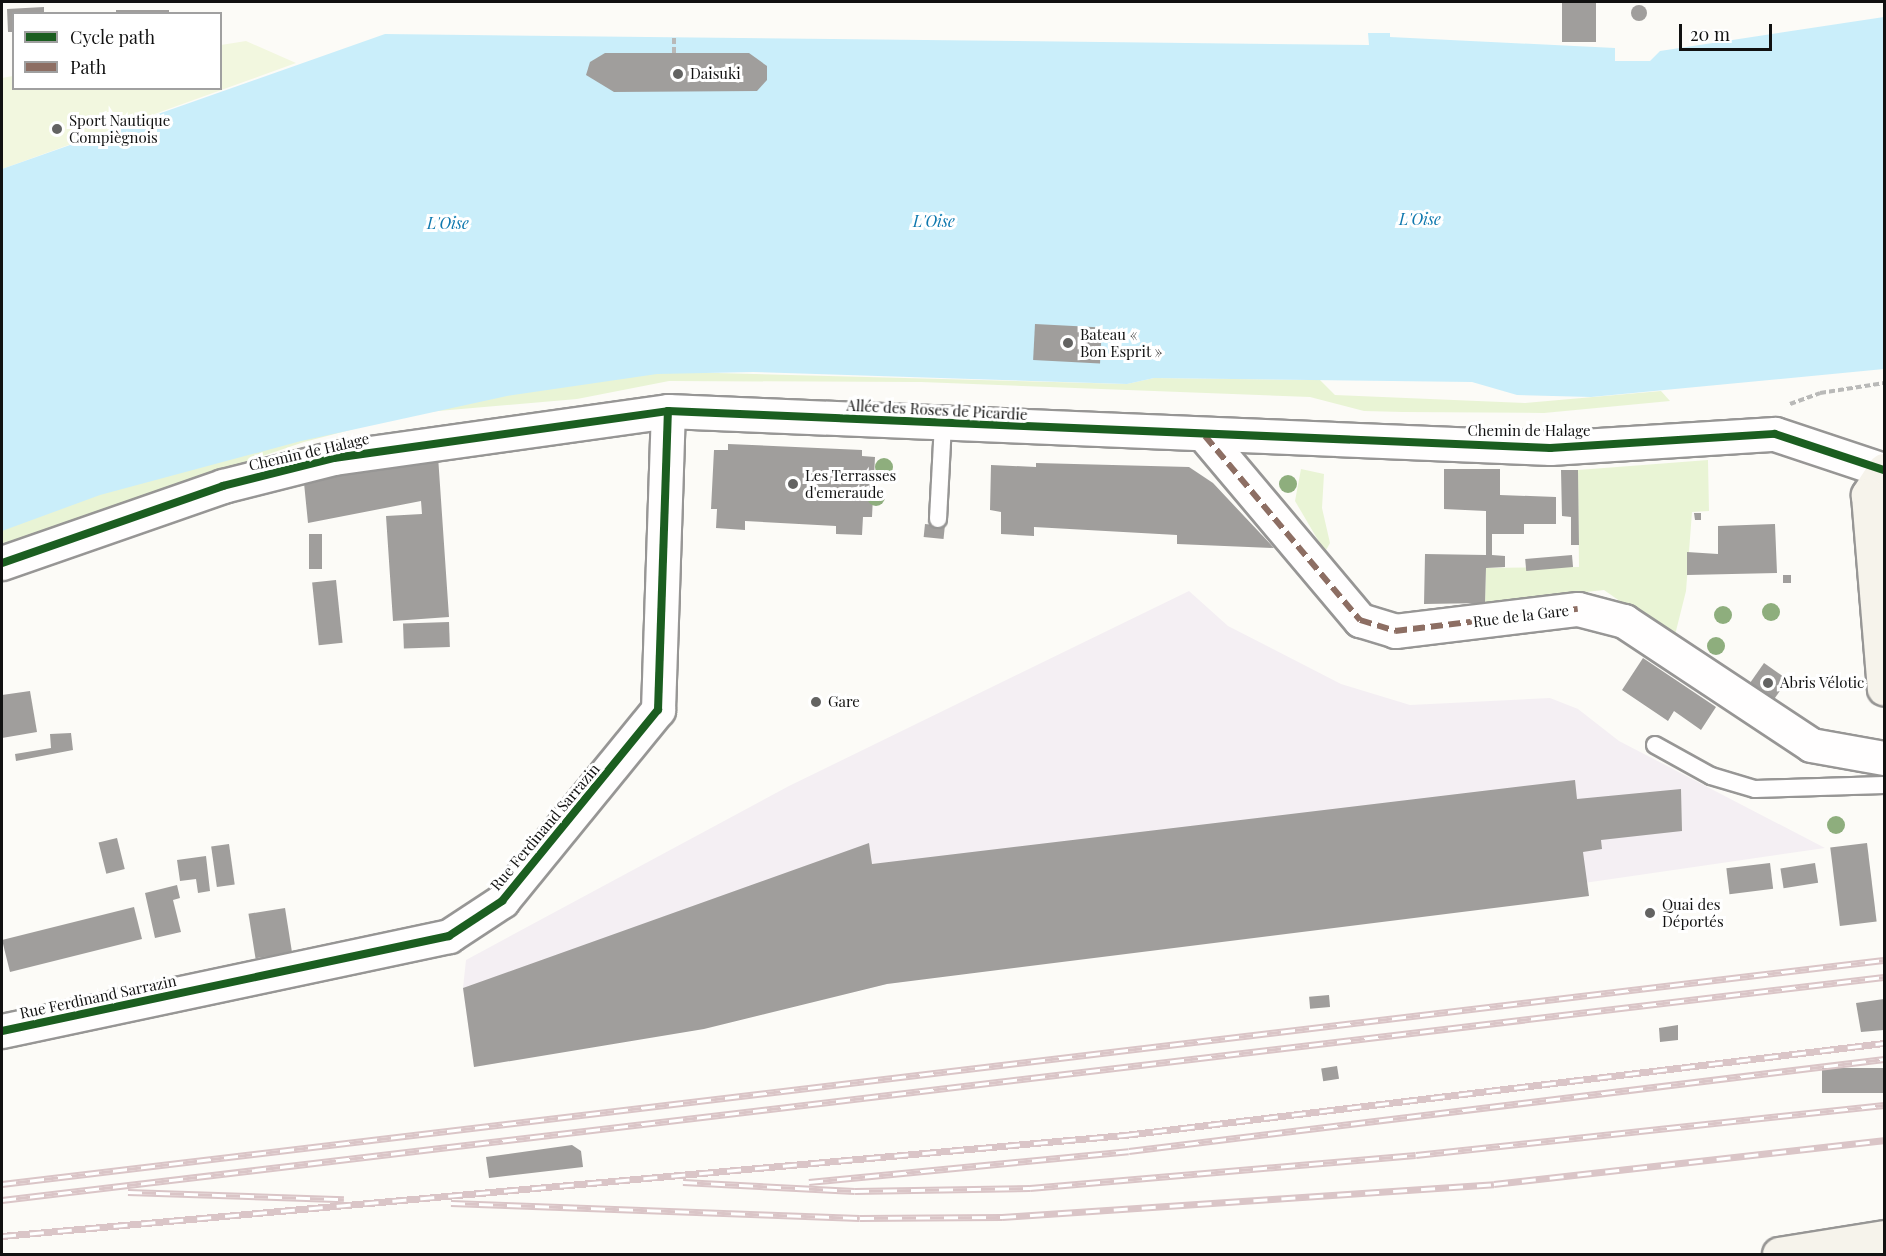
<!DOCTYPE html>
<meta charset="utf-8">
<style>
body{margin:0}
#map{position:relative;width:1886px;height:1256px;overflow:hidden;background:#fcfbf7;font-family:"Playfair Display",serif}
div>[style]{position:absolute}
[style*='--x']{left:calc(var(--x)*1px);top:calc(var(--y)*1px);width:calc(var(--w)*1px);rotate:calc(var(--a)*1deg)}
.industrial>*{inset:0;background:#f4eff3}
.green>*{inset:0;background:#e9f4d5}
.pitch>*{inset:0;background:#f2f7df}
.water>*{inset:0;background:#caeefa}
.building>*{inset:0;background:#a09e9c;transform-origin:0 0}
.round{border-radius:50%}
.path>*{height:4px;margin-top:-2px;transform-origin:0;background:repeating-linear-gradient(90deg,#b9b9b8 0 6px,transparent 0 9px)}
.roads{filter:drop-shadow(2px 0 #979695) drop-shadow(-2px 0 #979695) drop-shadow(0 2px #979695) drop-shadow(0 -2px #979695)}
.lane>*{height:16px;margin:-8px;padding:0 8px;transform-origin:8px;border-radius:8px;background:#fffefe}
.street>*{height:33px;margin:-16.5px;padding:0 16.5px;transform-origin:16.5px;border-radius:16.5px;background:#fffefe}
.secondary>*{height:33px;margin:-16.5px;padding:0 16.5px;transform-origin:16.5px;border-radius:16.5px;background:#f6f3eb}
.rail>*{height:7px;margin-top:-3.5px;transform-origin:0;background:repeating-linear-gradient(90deg,#fff 0 14px,#dac5c7 0 28px);box-sizing:border-box;border-block:2px solid #dac5c7}
.quiet>*{height:6px;margin-top:-3px;transform-origin:0;background:repeating-linear-gradient(90deg,#8d6e63 0 12px,transparent 0 18px)}
.cycleway>*{height:8px;margin:-4px;padding:0 4px;transform-origin:4px;border-radius:4px;background:#1b5e20}
.trees>*{width:18px;height:18px;margin:-9px;border-radius:50%;background:#8eae7d}
.dots>*{width:16px;height:16px;translate:-50% -50%;box-sizing:border-box;border:3px solid #fff;border-radius:50%}
span{translate:-50% -50%;white-space:nowrap;text-align:center;line-height:1.15;-webkit-text-stroke:6px #fff;paint-order:stroke}
.poi-label{font-size:15px;color:#111}
.left{translate:0 -50%;text-align:left}
.street-label{font-size:15px;color:#111}
.water-label{font-size:16px;color:#0e78ae;font-style:italic}
.frame{position:absolute;inset:0;border:3px solid #111;pointer-events:none}
.legend{position:absolute;left:12px;top:12px;width:210px;height:78px;box-sizing:border-box;background:#fff;border:2px solid #a0a0a0;margin:0;padding:8px 10px;list-style:none;font-size:18px;color:#111}
.legend li{display:flex;align-items:center;gap:12px;height:30px}
.legend b{width:30px;border:2px solid #a0a0a0}
.scale{position:absolute;left:1679px;top:24px;width:93px;height:27px;box-sizing:border-box;border:3px solid #111;border-top:0;padding-left:8px;font-size:18px;line-height:21px;white-space:nowrap;color:#111;-webkit-text-stroke:4px #fff;paint-order:stroke}
</style>
<div id="map">
<div class="industrial">
<div style="clip-path:polygon(1189px 591px,1228px 626px,1341px 684px,1410px 705px,1550px 698px,1578px 709px,1619px 741px,1825px 848px,887px 984px,703px 1027px,474px 1067px,463px 988px,466px 960px,789px 786px)"></div>
</div>
<div class="green">
<div style="clip-path:polygon(604px 370px,1127px 384px,1154px 378px,1320px 380px,1335px 395px,1525px 403px,1661px 391px,1670px 401px,1544px 413px,1403px 412px,1364px 411px,1310px 397px,921px 382px,669px 381px,577px 399px,415px 413px,304px 442px,2px 544px,2px 518px,238px 445px)"></div>
<div style="clip-path:polygon(1708px 460px,1709px 511px,1692px 512px,1686px 591px,1674px 639px,1604px 590px,1485px 603px,1486px 568px,1579px 567px,1578px 470px)"></div>
<div style="clip-path:polygon(1301px 469px,1324px 474px,1322px 508px,1330px 543px,1325px 552px,1295px 501px)"></div>
</div>
<div class="pitch">
<div style="clip-path:polygon(246px 41px,296px 63px,2px 169px,2px 78px,13px 76px,14px 88px,220px 88px,221px 45px)"></div>
</div>
<div class="water">
<div style="clip-path:polygon(1884px 17px,1884px 369px,1591px 397px,1517px 395px,1472px 382px,1154px 378px,1127px 384px,753px 372px,657px 374px,507px 396px,301px 441px,100px 495px,2px 531px,2px 169px,385px 34px,1369px 45px,1368px 33px,1390px 33px,1390px 37px,1615px 48px,1615px 61px,1650px 61px,1660px 51px)"></div>
</div>
<div class="building">
<div style="left:1562px;top:2px;width:34px;height:40px"></div>
<div class="round" style="left:1631px;top:5px;width:16px;height:16px"></div>
<div style="clip-path:polygon(44px 7px,44px 14px,14px 14px,14px 32px,8px 32px,7px 9px)"></div>
<div style="left:116px;top:10px;width:53px;height:4px"></div>
<div style="clip-path:polygon(605px 53px,749px 53px,767px 66px,767px 80px,757px 91px,614px 92px,586px 75px,590px 62px)"></div>
<div style="left:1035px;top:324px;width:67px;height:36px;rotate:3deg"></div>
<div style="clip-path:polygon(728px 444px,862px 450px,862px 456px,875px 457px,872px 517px,863px 517px,862px 535px,836px 534px,836px 526px,745px 521px,745px 530px,716px 528px,717px 509px,711px 509px,714px 450px,728px 450px)"></div>
<div style="clip-path:polygon(438px 456px,449px 617px,393px 621px,386px 516px,422px 514px,421px 501px,308px 523px,304px 483px)"></div>
<div style="clip-path:polygon(1036px 463px,1189px 467px,1213px 483px,1274px 548px,1177px 544px,1177px 535px,1034px 527px,1034px 536px,1001px 534px,1001px 512px,990px 510px,991px 465px,1036px 467px)"></div>
<div style="clip-path:polygon(1444px 469px,1500px 469px,1500px 495px,1556px 497px,1556px 524px,1524px 524px,1524px 534px,1492px 534px,1492px 555px,1505px 556px,1505px 567px,1486px 568px,1485px 603px,1424px 604px,1425px 554px,1486px 555px,1486px 511px,1444px 509px)"></div>
<div style="clip-path:polygon(1561px 470px,1578px 470px,1579px 545px,1571px 545px,1571px 517px,1562px 516px)"></div>
<div style="clip-path:polygon(1694px 513px,1701px 513px,1701px 520px,1695px 520px)"></div>
<div style="left:925px;top:524px;width:20px;height:13px;rotate:6deg"></div>
<div style="clip-path:polygon(1775px 524px,1777px 573px,1687px 575px,1687px 552px,1718px 554px,1718px 526px)"></div>
<div style="left:309px;top:534px;width:13px;height:35px"></div>
<div style="left:1572px;top:555px;width:12px;height:47px;rotate:85deg"></div>
<div style="left:1783px;top:575px;width:8px;height:8px"></div>
<div style="left:336px;top:580px;width:63px;height:24px;rotate:84deg"></div>
<div style="left:449px;top:622px;width:25px;height:46px;rotate:88deg"></div>
<div style="clip-path:polygon(1643px 658px,1716px 707px,1701px 730px,1674px 711px,1668px 721px,1622px 690px)"></div>
<div style="left:1764px;top:663px;width:29px;height:29px;rotate:35deg"></div>
<div style="clip-path:polygon(30px 691px,37px 732px,2px 738px,2px 695px)"></div>
<div style="clip-path:polygon(71px 733px,73px 750px,16px 761px,15px 754px,51px 748px,50px 734px)"></div>
<div style="clip-path:polygon(1575px 780px,1577px 799px,1681px 789px,1682px 831px,1601px 840px,1602px 849px,1583px 852px,1589px 896px,887px 984px,704px 1029px,474px 1067px,463px 988px,869px 843px,872px 864px)"></div>
<div style="left:117px;top:838px;width:32px;height:19px;rotate:76deg"></div>
<div style="left:1867px;top:843px;width:79px;height:37px;rotate:83deg"></div>
<div style="left:229px;top:844px;width:41px;height:18px;rotate:82deg"></div>
<div style="clip-path:polygon(206px 856px,210px 891px,198px 893px,196px 879px,180px 881px,177px 860px)"></div>
<div style="left:1770px;top:863px;width:26px;height:44px;rotate:83deg"></div>
<div style="left:1815px;top:863px;width:20px;height:35px;rotate:81deg"></div>
<div style="clip-path:polygon(177px 885px,180px 898px,173px 900px,181px 932px,155px 938px,145px 893px)"></div>
<div style="left:134px;top:907px;width:33px;height:136px;rotate:76deg"></div>
<div style="left:285px;top:908px;width:45px;height:37px;rotate:81deg"></div>
<div style="left:1329px;top:995px;width:12px;height:20px;rotate:85deg"></div>
<div style="clip-path:polygon(1884px 999px,1884px 1030px,1861px 1032px,1856px 1003px)"></div>
<div style="clip-path:polygon(1678px 1025px,1678px 1040px,1660px 1042px,1659px 1028px)"></div>
<div style="left:1337px;top:1066px;width:13px;height:16px;rotate:81deg"></div>
<div style="left:1884px;top:1068px;width:25px;height:62px;rotate:90deg"></div>
<div style="clip-path:polygon(572px 1145px,581px 1151px,583px 1167px,489px 1178px,486px 1157px)"></div>
</div>
<div class="path">
<div style="--x:674;--y:53;--w:15;--a:-90"></div>
<div style="--x:1790;--y:404;--w:32;--a:-20"></div>
<div style="--x:1820;--y:393;--w:65;--a:-8.9"></div>
</div>
<div class="roads">
<div class="lane">
<div style="--x:938;--y:519;--w:95;--a:-87"></div>
<div style="--x:1655;--y:745;--w:64;--a:29"></div>
<div style="--x:1711;--y:776;--w:46;--a:16.5"></div>
<div style="--x:1755;--y:789;--w:129;--a:-1.8"></div>
</div>
<div class="street">
<div style="--x:1205;--y:436;--w:241;--a:49.9"></div>
<div style="--x:1360;--y:620;--w:37;--a:17"></div>
<div style="--x:1395;--y:631;--w:184;--a:-6.9"></div>
<div style="--x:1578;--y:609;--w:48;--a:14.6"></div>
<div style="--x:1624;--y:621;--w:224;--a:33.5"></div>
<div style="--x:1811;--y:745;--w:74;--a:10.1"></div>
<div style="--x:2;--y:563;--w:234;--a:-19.2"></div>
<div style="--x:223;--y:486;--w:114;--a:-14.2"></div>
<div style="--x:334;--y:458;--w:337;--a:-8"></div>
<div style="--x:668;--y:411;--w:883;--a:2.4"></div>
<div style="--x:1550;--y:448;--w:225;--a:-3.6"></div>
<div style="--x:1775;--y:434;--w:114;--a:18.4"></div>
<div style="--x:2;--y:1031;--w:457;--a:-12"></div>
<div style="--x:449;--y:936;--w:64;--a:-33.4"></div>
<div style="--x:502;--y:901;--w:247;--a:-50.8"></div>
<div style="--x:658;--y:710;--w:299;--a:-88.1"></div>
</div>
<div class="secondary">
<div style="--x:1884;--y:470;--w:30;--a:123"></div>
<div style="--x:1868;--y:495;--w:194;--a:85.3"></div>
<div style="--x:1779;--y:1254;--w:106;--a:-9.2"></div>
</div>
</div>
<div class="rail">
<div style="--x:683;--y:1182;--w:172;--a:3"></div>
<div style="--x:855;--y:1191;--w:175;--a:-1"></div>
<div style="--x:1030;--y:1188;--w:387;--a:-4.9"></div>
<div style="--x:1416;--y:1155;--w:471;--a:-6.1"></div>
<div style="--x:809;--y:1182;--w:321;--a:-5.5"></div>
<div style="--x:1129;--y:1151;--w:761;--a:-6.95"></div>
<div style="--x:2;--y:1184;--w:1895;--a:-6.79"></div>
<div style="--x:128;--y:1192;--w:216;--a:1.9"></div>
<div style="--x:2;--y:1200;--w:1895;--a:-6.76"></div>
<div style="--x:451;--y:1203;--w:409;--a:2.1"></div>
<div style="--x:860;--y:1218;--w:142;--a:-0.4"></div>
<div style="--x:1002;--y:1217;--w:493;--a:-3.8"></div>
<div style="--x:1494;--y:1184;--w:392;--a:-6.4"></div>
<div style="--x:2;--y:1236;--w:1128;--a:-5.14"></div>
<div style="--x:1125;--y:1135;--w:765;--a:-6.91"></div>
</div>
<div class="quiet">
<div style="--x:1205;--y:436;--w:241;--a:49.9"></div>
<div style="--x:1360;--y:620;--w:37;--a:17"></div>
<div style="--x:1395;--y:631;--w:184;--a:-6.9"></div>
</div>
<div class="cycleway">
<div style="--x:2;--y:563;--w:234;--a:-19.2"></div>
<div style="--x:223;--y:486;--w:114;--a:-14.2"></div>
<div style="--x:334;--y:458;--w:337;--a:-8"></div>
<div style="--x:668;--y:411;--w:883;--a:2.4"></div>
<div style="--x:1550;--y:448;--w:225;--a:-3.6"></div>
<div style="--x:1775;--y:434;--w:115;--a:18.3"></div>
<div style="--x:2;--y:1031;--w:457;--a:-12"></div>
<div style="--x:449;--y:936;--w:64;--a:-33.4"></div>
<div style="--x:502;--y:901;--w:247;--a:-50.8"></div>
<div style="--x:658;--y:710;--w:299;--a:-88.1"></div>
</div>
<div class="trees">
<div style="left:884px;top:467px"></div>
<div style="left:1288px;top:484px"></div>
<div style="left:876px;top:497px"></div>
<div style="left:1771px;top:612px"></div>
<div style="left:1723px;top:615px"></div>
<div style="left:1716px;top:646px"></div>
<div style="left:1836px;top:825px"></div>
</div>
<div class="dots">
<div style="left:678px;top:74px;background:#636362"></div>
<div style="left:57px;top:129px;background:#636362"></div>
<div style="left:1068px;top:343px;background:#636362"></div>
<div style="left:793px;top:484px;background:#636362"></div>
<div style="left:1768px;top:683px;background:#636362"></div>
<div style="left:816px;top:702px;background:#636362"></div>
<div style="left:1650px;top:913px;background:#636362"></div>
</div>
<div class="poi-label">
<span class="left" style="left:690px;top:74px">Daisuki</span>
<span class="left" style="left:69px;top:129px">Sport Nautique<br>Compiègnois</span>
<span class="left" style="left:1080px;top:343px">Bateau «<br>Bon Esprit »</span>
<span class="left" style="left:805px;top:484px">Les Terrasses<br>d'emeraude</span>
<span class="left" style="left:1780px;top:683px">Abris Vélotic</span>
<span class="left" style="left:828px;top:702px">Gare</span>
<span class="left" style="left:1662px;top:913px">Quai des<br>Déportés</span>
</div>
<div class="street-label">
<span style="left:937px;top:410px;rotate:3deg">Allée des Roses de Picardie</span>
<span style="left:1529px;top:431px">Chemin de Halage</span>
<span style="left:309px;top:452px;rotate:-13deg">Chemin de Halage</span>
<span style="left:1521px;top:616px;rotate:-7deg">Rue de la Gare</span>
<span style="left:545px;top:827px;rotate:-50deg">Rue Ferdinand Sarrazin</span>
<span style="left:98px;top:997px;rotate:-12deg">Rue Ferdinand Sarrazin</span>
</div>
<div class="water-label">
<span style="left:1420px;top:219px">L'Oise</span>
<span style="left:934px;top:221px">L'Oise</span>
<span style="left:448px;top:223px">L'Oise</span>
</div>
<div class="frame"></div>
<ul class="legend">
<li><b style="height:8px;background:#1b5e20"></b>Cycle path</li>
<li><b style="height:8px;background:#8d6e63"></b>Path</li>
</ul>
<div class="scale">20 m</div>
</div>
